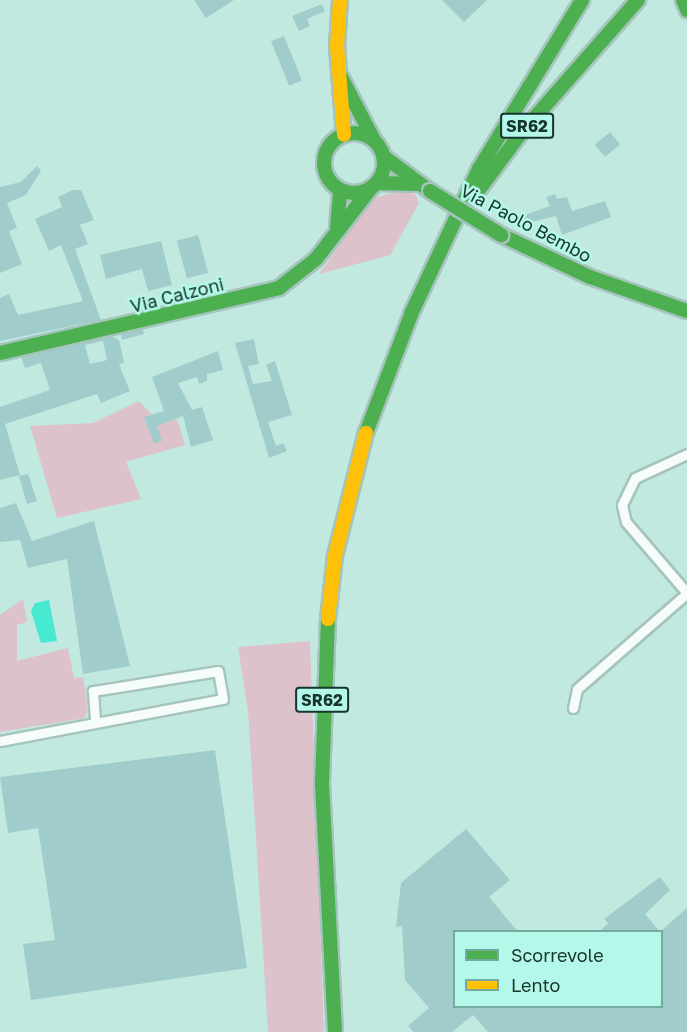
<!DOCTYPE html>
<style>
body{margin:0}
#map{position:relative;width:687px;height:1032px;overflow:hidden;background:#c2e9e0;font-family:"Golos Text",sans-serif}
div>[style]{position:absolute}
[style*='--x']{left:calc(var(--x)*1px);top:calc(var(--y)*1px);width:calc(var(--w)*1px);rotate:calc(var(--a)*1deg)}
.green>*{inset:0;background:#ddc1cb}
.water>*{inset:0;background:#47e9d1}
.building>*{inset:0;background:#a0cdcb;transform-origin:0 0}
.roads{filter:drop-shadow(2px 0 #a5c4bd) drop-shadow(-2px 0 #a5c4bd) drop-shadow(0 2px #a5c4bd) drop-shadow(0 -2px #a5c4bd)}
.street>*{height:9px;margin:-4.5px;padding:0 4.5px;transform-origin:4.5px;border-radius:4.5px;background:#f6fcfa}
.fast>*{height:14px;margin:-7px;padding:0 7px;transform-origin:7px;border-radius:7px;background:#4caf50}
.fast>.ring{margin:-7px;padding:0;box-sizing:content-box;background:none;border:14px solid #4caf50;border-radius:50%}
.slow>*{height:14px;margin:-7px;padding:0 7px;transform-origin:7px;border-radius:7px;background:#ffc107}
.bridges{filter:drop-shadow(2px 0 #a5c4bd) drop-shadow(-2px 0 #a5c4bd) drop-shadow(0 2px #a5c4bd) drop-shadow(0 -2px #a5c4bd)}
.fast-bridge>*{height:14px;margin:-7px;padding:0 7px;transform-origin:7px;border-radius:7px;background:#4caf50}
span{translate:-50% -50%;white-space:nowrap;text-align:center;line-height:1.15;-webkit-text-stroke:5px #b3f8e8;paint-order:stroke}
.shield-label span{padding:2px 4px;background:#b3f8e8;border:2px solid;border-radius:4px;-webkit-text-stroke-width:0}
.shield-label{font-size:16px;color:#18342e;font-weight:700}
.street-label{font-size:18px;color:#18342e}
.legend{position:absolute;left:453px;top:930px;width:210px;height:78px;box-sizing:border-box;background:#b3f8e8;border:2px solid #75aa9e;margin:0;padding:8px 10px;list-style:none;font-size:18px;color:#18342e}
.legend li{display:flex;align-items:center;gap:12px;height:30px}
.legend b{width:30px;border:2px solid #75aa9e}
</style>
<div id="map">
<div class="green">
<div style="clip-path:polygon(401px 191px,415px 194px,419px 203px,390px 255px,319px 274px,370px 199px)"></div>
<div style="clip-path:polygon(139px 401px,161px 424px,177px 419px,185px 445px,126px 462px,141px 499px,57px 518px,30px 426px,93px 423px)"></div>
<div style="clip-path:polygon(23px 599px,27px 622px,17px 625px,17px 661px,68px 648px,74px 678px,83px 677px,88px 710px,85px 718px,0 732px,0 615px)"></div>
<div style="clip-path:polygon(310px 641px,324px 1032px,268px 1032px,248px 711px,238px 647px)"></div>
</div>
<div class="water">
<div style="clip-path:polygon(49px 600px,57px 641px,41px 643px,31px 611px,35px 603px)"></div>
</div>
<div class="building">
<div style="clip-path:polygon(194px 0,234px 0,206px 18px)"></div>
<div style="clip-path:polygon(442px 0,487px 0,464px 22px)"></div>
<div style="clip-path:polygon(322px 4px,325px 11px,307px 19px,310px 26px,299px 31px,292px 16px)"></div>
<div style="left:284px;top:36px;width:48px;height:14px;rotate:68deg"></div>
<div style="left:610px;top:132px;width:16px;height:20px;rotate:50deg"></div>
<div style="clip-path:polygon(37px 166px,41px 171px,26px 195px,7px 203px,17px 228px,9px 231px,22px 264px,0 273px,0 187px,21px 182px)"></div>
<div style="clip-path:polygon(73px 190px,81px 190px,94px 220px,80px 225px,88px 244px,75px 249px,101px 320px,0 341px,0 298px,9px 294px,18px 315px,83px 301px,61px 245px,49px 251px,35px 219px,62px 207px,58px 197px)"></div>
<div style="clip-path:polygon(555px 194px,557px 199px,567px 197px,572px 211px,605px 201px,611px 217px,562px 235px,556px 216px,523px 224px,519px 217px,550px 206px,546px 197px)"></div>
<div style="left:198px;top:235px;width:39px;height:22px;rotate:75deg"></div>
<div style="clip-path:polygon(161px 241px,172px 285px,148px 291px,142px 269px,106px 279px,100px 255px)"></div>
<div style="clip-path:polygon(143px 329px,144px 334px,122px 340px,121px 334px)"></div>
<div style="clip-path:polygon(evenodd,111px 336px,119px 340px,124px 362px,119px 365px,130px 391px,101px 403px,97px 394px,5px 424px,20px 475px,0 480px,0 407px,50px 390px,41px 363px,25px 368px,21px 357px,111px 336px,103px 341px,107px 360px,90px 364px,85px 345px,103px 341px)"></div>
<div style="clip-path:polygon(254px 339px,259px 364px,248px 366px,253px 384px,272px 381px,266px 365px,275px 361px,292px 415px,268px 422px,276px 446px,283px 443px,287px 451px,269px 458px,235px 343px)"></div>
<div style="clip-path:polygon(218px 351px,223px 370px,207px 374px,207px 381px,199px 384px,197px 377px,178px 383px,192px 410px,202px 407px,213px 440px,191px 447px,183px 416px,157px 426px,162px 441px,154px 444px,144px 417px,164px 411px,152px 377px)"></div>
<div style="clip-path:polygon(28px 474px,37px 501px,27px 504px,19px 476px)"></div>
<div style="clip-path:polygon(16px 503px,32px 541px,94px 521px,130px 666px,83px 674px,67px 559px,28px 568px,20px 540px,0 542px,0 508px)"></div>
<div style="clip-path:polygon(215px 750px,247px 968px,31px 1000px,23px 944px,55px 940px,38px 828px,8px 833px,0 777px)"></div>
<div style="clip-path:polygon(466px 829px,510px 880px,489px 897px,518px 932px,454px 932px,454px 1006px,662px 1006px,662px 930px,687px 908px,687px 1032px,488px 1032px,473px 1015px,452px 1032px,414px 1032px,408px 1026px,429px 1008px,405px 980px,402px 926px,396px 927px,401px 883px)"></div>
<div style="clip-path:polygon(660px 877px,670px 890px,645px 914px,660px 932px,599px 932px,608px 923px,604px 919px)"></div>
</div>
<div class="roads">
<div class="street">
<div style="--x:687;--y:454;--w:57;--a:155.2"></div>
<div style="--x:635;--y:478;--w:30;--a:116"></div>
<div style="--x:622;--y:505;--w:17;--a:77"></div>
<div style="--x:626;--y:522;--w:94;--a:49.3"></div>
<div style="--x:573;--y:708;--w:19;--a:-78"></div>
<div style="--x:577;--y:689;--w:146;--a:-41.1"></div>
<div style="--x:0;--y:741;--w:227;--a:-10.7"></div>
<div style="--x:223;--y:699;--w:28;--a:-100"></div>
<div style="--x:218;--y:671;--w:127;--a:170.9"></div>
<div style="--x:93;--y:691;--w:32;--a:86"></div>
</div>
<div class="fast">
<div style="--x:683;--y:0;--w:11;--a:68"></div>
<div style="--x:341;--y:77;--w:71;--a:62.4"></div>
<div class="ring" style="left:324px;top:133px;width:46px;height:46px"></div>
<div style="--x:383;--y:156;--w:59;--a:36.7"></div>
<div style="--x:377;--y:183;--w:42;--a:1.4"></div>
<div style="--x:475;--y:195;--w:77;--a:-53.4"></div>
<div style="--x:521;--y:133;--w:177;--a:-48.7"></div>
<div style="--x:337;--y:227;--w:37;--a:-85"></div>
<div style="--x:501;--y:235;--w:98;--a:25.3"></div>
<div style="--x:590;--y:277;--w:103;--a:19.3"></div>
<div style="--x:0;--y:353;--w:286;--a:-13.1"></div>
<div style="--x:279;--y:288;--w:47;--a:-38.1"></div>
<div style="--x:316;--y:259;--w:90;--a:-52.2"></div>
<div style="--x:366;--y:433;--w:129;--a:-69.2"></div>
<div style="--x:412;--y:312;--w:158;--a:-64.9"></div>
<div style="--x:479;--y:169;--w:198;--a:-58.6"></div>
<div style="--x:328;--y:619;--w:165;--a:92.1"></div>
<div style="--x:322;--y:784;--w:248;--a:87"></div>
</div>
<div class="slow">
<div style="--x:340;--y:0;--w:46;--a:93.7"></div>
<div style="--x:337;--y:46;--w:89;--a:85.5"></div>
<div style="--x:328;--y:619;--w:63;--a:-83.7"></div>
<div style="--x:335;--y:556;--w:127;--a:-75.9"></div>
</div>
</div>
<div class="bridges">
<div class="fast-bridge">
<div style="--x:430;--y:191;--w:84;--a:31.8"></div>
</div>
</div>
<div class="shield-label">
<span style="left:527px;top:126px">SR62</span>
<span style="left:322px;top:700px">SR62</span>
</div>
<div class="street-label">
<span style="left:526px;top:223px;rotate:28deg">Via Paolo Bembo</span>
<span style="left:177px;top:295px;rotate:-14deg">Via Calzoni</span>
</div>
<ul class="legend">
<li><b style="height:8px;background:#4caf50"></b>Scorrevole</li>
<li><b style="height:8px;background:#ffc107"></b>Lento</li>
</ul>
</div>
